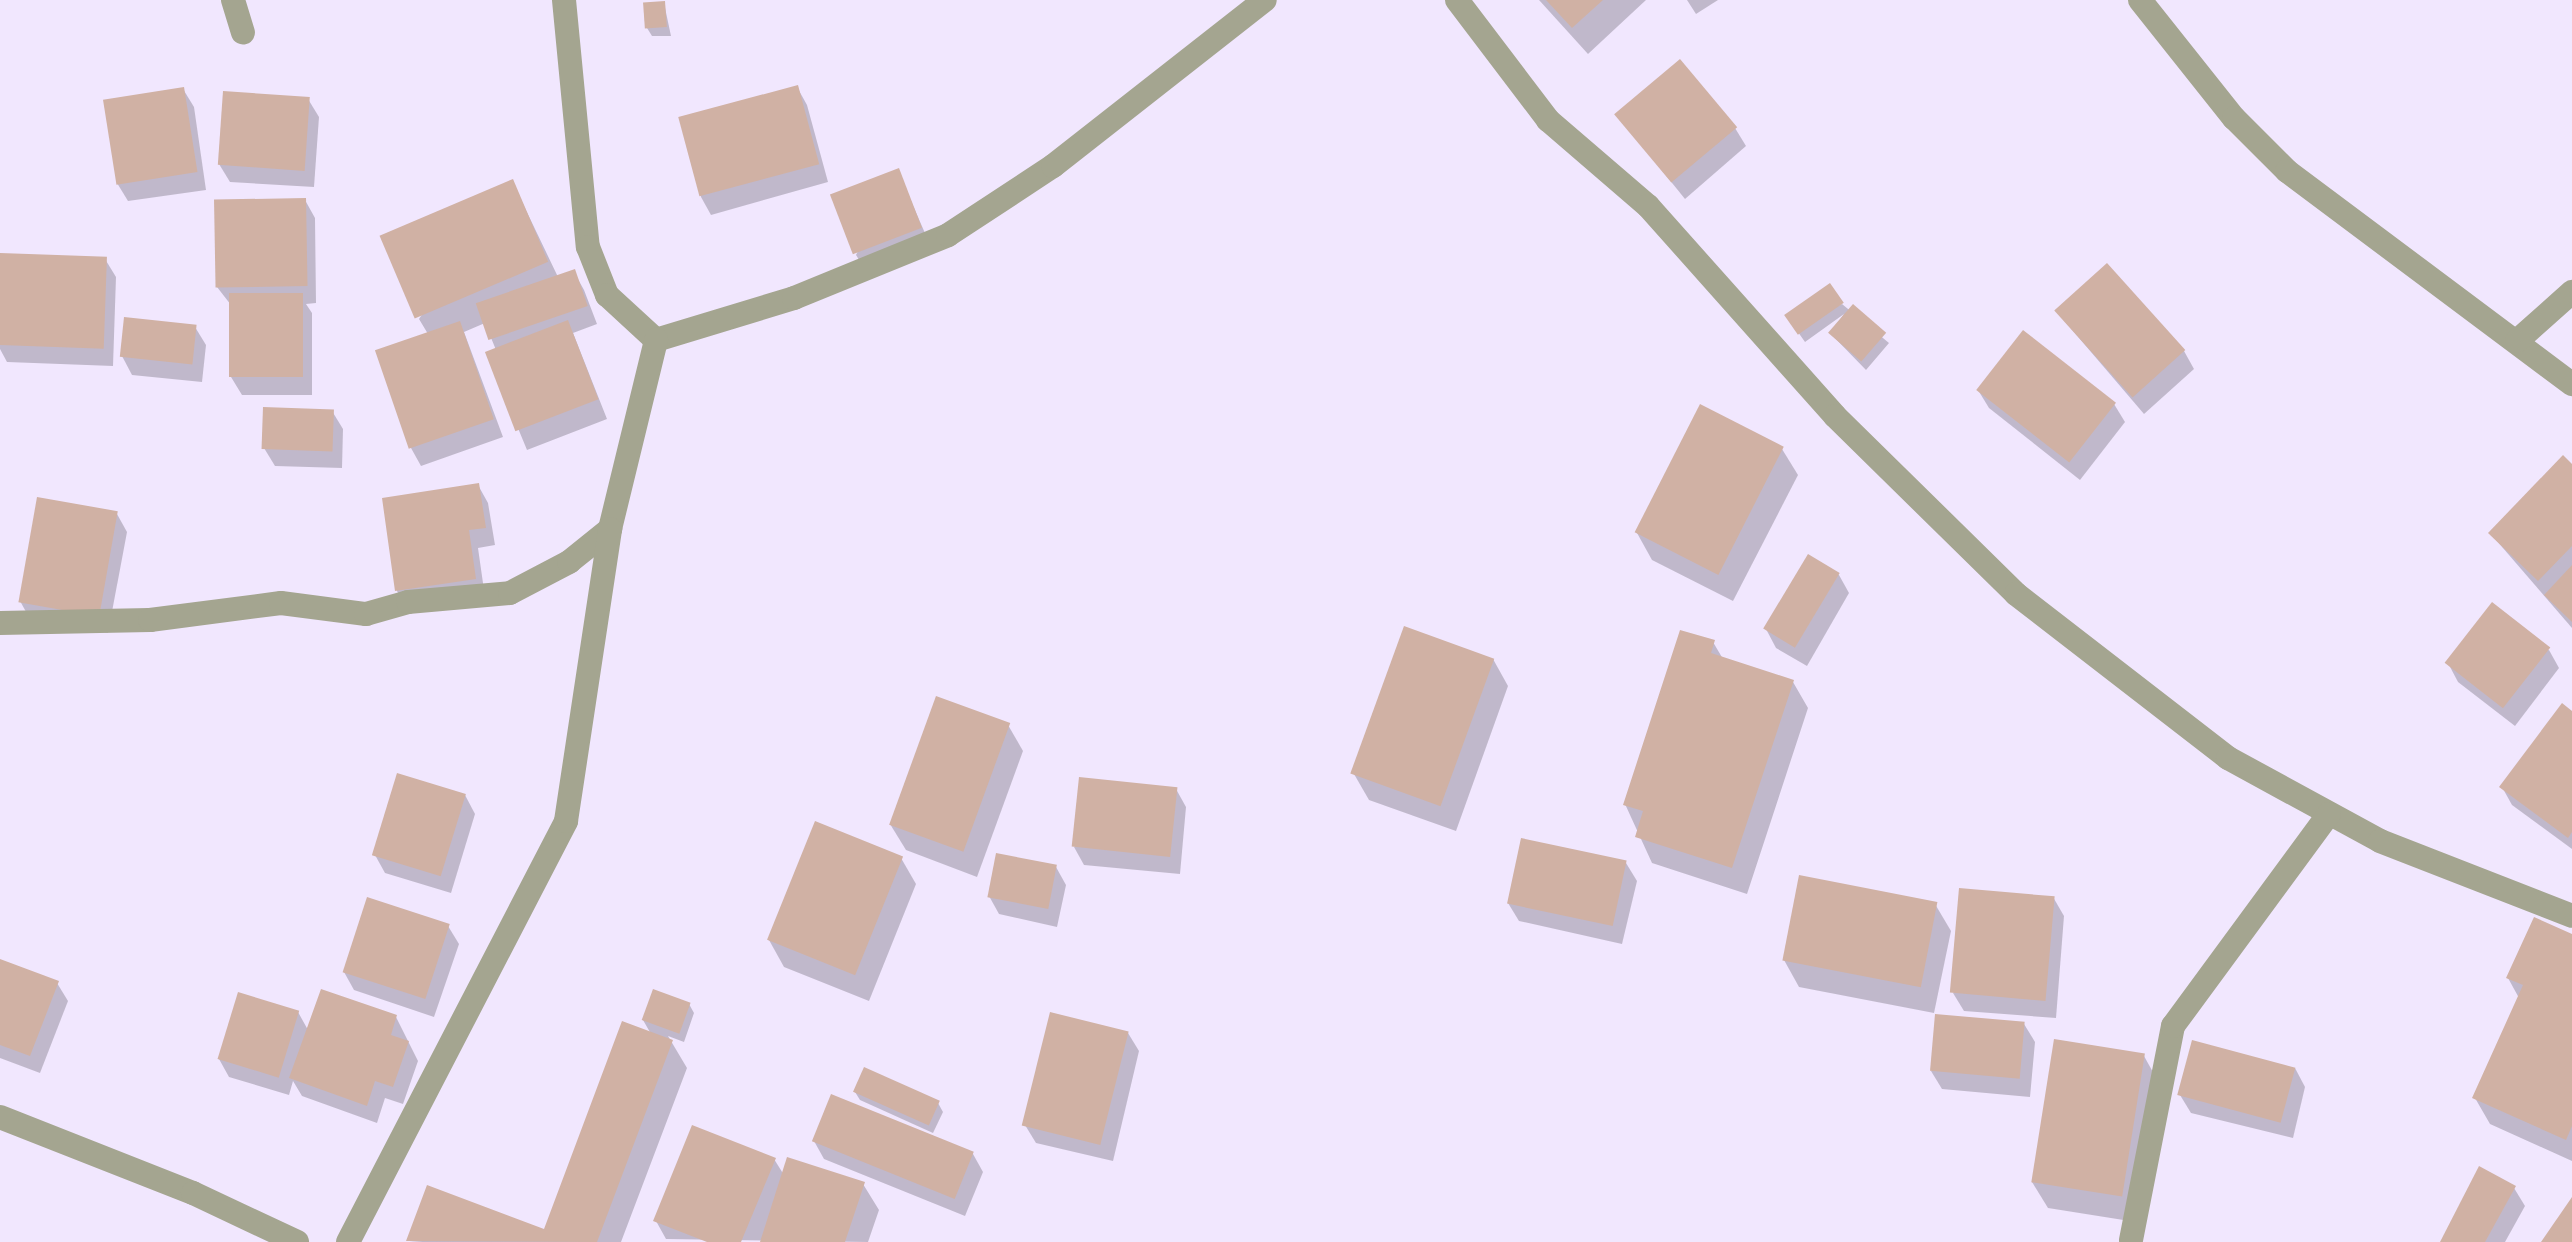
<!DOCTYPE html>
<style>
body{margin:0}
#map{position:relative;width:2572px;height:1242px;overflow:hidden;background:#f1e7fe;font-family:Cabin,sans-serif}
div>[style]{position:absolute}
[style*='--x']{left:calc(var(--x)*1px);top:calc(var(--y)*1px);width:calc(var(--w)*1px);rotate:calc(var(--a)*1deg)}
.shadow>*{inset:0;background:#0003}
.building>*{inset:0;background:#d0b1a4;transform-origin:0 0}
.minor>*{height:24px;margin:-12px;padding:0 12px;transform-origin:12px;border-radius:12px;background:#a4a590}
span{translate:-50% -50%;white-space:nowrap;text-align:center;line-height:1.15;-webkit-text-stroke:6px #f1e7fe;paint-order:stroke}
</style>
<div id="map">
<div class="shadow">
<div style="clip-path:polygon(1539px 0,1646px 0,1588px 54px)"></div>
<div style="clip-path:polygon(1687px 0,1718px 0,1696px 14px)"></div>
<div style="clip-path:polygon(664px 3px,671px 36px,652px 36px,647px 28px)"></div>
<div style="clip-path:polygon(797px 87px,807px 105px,828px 182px,711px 215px,701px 197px,680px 120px)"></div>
<div style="clip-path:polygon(183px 89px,194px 107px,206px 190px,128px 201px,117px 183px)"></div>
<div style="clip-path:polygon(308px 99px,319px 117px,314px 187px,230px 182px,219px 164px)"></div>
<div style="clip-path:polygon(1618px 116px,1735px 128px,1746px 146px,1685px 199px)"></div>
<div style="clip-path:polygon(898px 171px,931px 247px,867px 273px,856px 255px)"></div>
<div style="clip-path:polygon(512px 181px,558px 277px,574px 272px,584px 290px,597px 324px,573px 333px,607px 419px,527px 450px,487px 353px,496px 350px,485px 323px,464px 332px,503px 437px,421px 466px,411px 448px,428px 334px,419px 319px)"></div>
<div style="clip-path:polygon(305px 200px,315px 218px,316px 303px,306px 304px,312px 313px,312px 395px,242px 395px,231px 377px,231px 305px,217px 287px)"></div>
<div style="clip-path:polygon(105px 259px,116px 277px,113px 366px,7px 362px,0 349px,0 282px)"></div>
<div style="clip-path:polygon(1842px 304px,1889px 343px,1866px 370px,1830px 333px,1844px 314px,1805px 342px,1793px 325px)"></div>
<div style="clip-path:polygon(2056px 311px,2184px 351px,2194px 369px,2144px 414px)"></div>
<div style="clip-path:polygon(195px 327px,206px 345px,202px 382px,132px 375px,122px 356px)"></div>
<div style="clip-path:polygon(1978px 390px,2114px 404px,2125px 422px,2080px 480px,1989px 408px)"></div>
<div style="clip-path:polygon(332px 411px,343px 429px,342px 468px,275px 466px,264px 448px)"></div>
<div style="clip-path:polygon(1782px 449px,1798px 475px,1733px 601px,1652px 560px,1637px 533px)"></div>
<div style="clip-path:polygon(2572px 467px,2572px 628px,2490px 533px)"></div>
<div style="clip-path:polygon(478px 485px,488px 503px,495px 545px,478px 548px,485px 597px,407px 609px,397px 591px,384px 499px)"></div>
<div style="clip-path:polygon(117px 514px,127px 532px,108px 633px,30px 619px,20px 601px)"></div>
<div style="clip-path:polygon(1809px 557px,1839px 575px,1849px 593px,1807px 666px,1776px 648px,1766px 629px)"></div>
<div style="clip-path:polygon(1713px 642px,1723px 659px,1793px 682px,1808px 708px,1747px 894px,1652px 863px,1625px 804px)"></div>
<div style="clip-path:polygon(2549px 650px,2559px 668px,2515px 726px,2458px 682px,2448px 663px)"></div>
<div style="clip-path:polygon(1493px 659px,1508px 686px,1456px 831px,1369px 800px,1354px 774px)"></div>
<div style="clip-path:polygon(2572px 713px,2572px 849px,2512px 805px,2502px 787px)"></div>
<div style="clip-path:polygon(1008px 725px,1023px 751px,977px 877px,906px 850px,890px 824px)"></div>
<div style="clip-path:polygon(1176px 789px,1186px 807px,1180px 874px,1084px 865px,1074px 847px)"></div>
<div style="clip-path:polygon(465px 795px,475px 814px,451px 893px,385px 873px,375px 855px)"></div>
<div style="clip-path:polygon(901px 858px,916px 884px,869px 1001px,784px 967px,769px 940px)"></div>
<div style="clip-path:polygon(1626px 863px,1637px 881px,1622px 944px,1519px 921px,1508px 903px)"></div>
<div style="clip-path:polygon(1056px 867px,1066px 885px,1057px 927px,999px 914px,989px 896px)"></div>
<div style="clip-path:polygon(2053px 897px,2064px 916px,2056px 1018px,1964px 1011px,1953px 993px)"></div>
<div style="clip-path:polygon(1935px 904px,1951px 931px,1934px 1013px,1799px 987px,1784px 960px)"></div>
<div style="clip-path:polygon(448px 926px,459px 944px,434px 1017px,354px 990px,344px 972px)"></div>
<div style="clip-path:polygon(2572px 936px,2572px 1161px,2490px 1124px,2475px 1098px,2519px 998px,2508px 978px)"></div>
<div style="clip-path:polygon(0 961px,57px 983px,68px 1001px,40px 1073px,0 1058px)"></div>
<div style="clip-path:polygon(689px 1004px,694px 1013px,684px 1042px,668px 1036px,687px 1068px,621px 1242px,409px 1242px,545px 1232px,651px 1034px,643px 1020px)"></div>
<div style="clip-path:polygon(298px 1012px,308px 1030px,396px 1017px,418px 1061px,403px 1104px,385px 1098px,377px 1123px,302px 1096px,293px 1081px,289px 1095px,229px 1077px,219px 1059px)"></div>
<div style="clip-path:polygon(2024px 1024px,2035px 1042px,2030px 1097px,1942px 1089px,1931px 1071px)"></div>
<div style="clip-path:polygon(1128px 1033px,1139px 1051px,1113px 1161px,1036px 1143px,1025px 1125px)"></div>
<div style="clip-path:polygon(2144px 1056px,2159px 1083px,2136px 1222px,2048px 1208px,2032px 1182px)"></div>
<div style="clip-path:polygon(2295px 1068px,2305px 1087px,2293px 1138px,2191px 1113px,2180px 1095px)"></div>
<div style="clip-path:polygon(855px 1092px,938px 1103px,943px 1112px,933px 1133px,860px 1100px)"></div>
<div style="clip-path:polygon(814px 1141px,973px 1154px,983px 1172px,965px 1216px,824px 1159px)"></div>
<div style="clip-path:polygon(774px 1159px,784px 1175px,863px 1184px,879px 1210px,868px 1242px,666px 1239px,656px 1221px)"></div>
<div style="clip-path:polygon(2514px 1188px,2525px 1206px,2505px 1242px,2441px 1242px)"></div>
</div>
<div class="building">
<div style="clip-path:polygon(1546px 0,1603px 0,1572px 28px)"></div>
<div style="left:665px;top:1px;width:26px;height:22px;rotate:86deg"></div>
<div style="left:1680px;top:59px;width:89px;height:86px;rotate:50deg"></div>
<div style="left:798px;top:85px;width:82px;height:124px;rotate:75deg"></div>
<div style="left:184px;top:87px;width:86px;height:82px;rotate:81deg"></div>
<div style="left:223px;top:91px;width:87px;height:74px;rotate:4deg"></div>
<div style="left:899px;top:168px;width:64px;height:74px;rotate:69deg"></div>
<div style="left:513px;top:179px;width:90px;height:145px;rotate:67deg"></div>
<div style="left:306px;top:198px;width:88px;height:92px;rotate:89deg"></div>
<div style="left:0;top:253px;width:107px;height:92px;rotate:2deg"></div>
<div style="left:2107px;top:263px;width:117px;height:71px;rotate:48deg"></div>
<div style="left:575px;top:269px;width:39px;height:105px;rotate:71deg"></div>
<div style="left:1830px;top:283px;width:24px;height:56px;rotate:55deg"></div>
<div style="left:303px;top:293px;width:84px;height:74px;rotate:90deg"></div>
<div style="left:1853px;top:304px;width:44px;height:38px;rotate:41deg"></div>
<div style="left:124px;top:317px;width:73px;height:40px;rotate:6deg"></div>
<div style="left:568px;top:320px;width:85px;height:89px;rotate:69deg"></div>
<div style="left:460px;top:321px;width:104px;height:90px;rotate:71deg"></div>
<div style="left:2023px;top:330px;width:118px;height:76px;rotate:38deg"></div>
<div style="left:1700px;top:404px;width:94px;height:144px;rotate:27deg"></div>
<div style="left:263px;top:407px;width:71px;height:42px;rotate:2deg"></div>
<div style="clip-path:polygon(2563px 455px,2572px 464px,2572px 546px,2538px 581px,2488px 533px)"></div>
<div style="clip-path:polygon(479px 483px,486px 528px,469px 530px,476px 579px,395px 591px,382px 498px)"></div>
<div style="left:37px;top:497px;width:82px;height:107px;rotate:10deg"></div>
<div style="left:1808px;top:554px;width:37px;height:87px;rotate:31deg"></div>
<div style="clip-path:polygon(2572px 565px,2572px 622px,2544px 595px)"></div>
<div style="left:2492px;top:602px;width:74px;height:77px;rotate:38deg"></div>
<div style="left:1404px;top:626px;width:96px;height:157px;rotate:20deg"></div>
<div style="clip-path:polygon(1680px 630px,1715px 640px,1711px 653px,1794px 680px,1732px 868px,1635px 837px,1643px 811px,1623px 805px)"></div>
<div style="left:936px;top:696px;width:79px;height:137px;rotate:20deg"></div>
<div style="clip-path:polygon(2562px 703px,2572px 711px,2572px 832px,2568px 838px,2499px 787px)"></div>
<div style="left:397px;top:773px;width:72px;height:86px;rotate:17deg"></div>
<div style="left:1079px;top:777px;width:99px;height:70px;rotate:6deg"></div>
<div style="left:815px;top:821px;width:95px;height:128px;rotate:22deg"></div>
<div style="left:1521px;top:838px;width:108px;height:67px;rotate:12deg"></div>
<div style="left:996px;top:853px;width:62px;height:45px;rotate:11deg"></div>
<div style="left:1799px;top:875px;width:141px;height:87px;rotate:11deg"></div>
<div style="left:1959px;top:888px;width:96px;height:105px;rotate:5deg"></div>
<div style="left:367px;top:897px;width:87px;height:79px;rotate:18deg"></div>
<div style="clip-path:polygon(2534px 917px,2572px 934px,2572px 1126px,2566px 1140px,2472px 1098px,2523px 985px,2506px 978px)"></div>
<div style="clip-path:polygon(0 959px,59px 981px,30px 1056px,0 1045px)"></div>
<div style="clip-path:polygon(321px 989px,397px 1015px,391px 1035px,409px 1041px,393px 1087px,375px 1081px,367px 1106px,289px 1078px)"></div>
<div style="left:653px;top:989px;width:40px;height:33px;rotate:20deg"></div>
<div style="left:238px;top:992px;width:64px;height:70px;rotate:17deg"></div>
<div style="left:1050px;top:1012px;width:81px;height:117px;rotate:14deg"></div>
<div style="left:1935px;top:1014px;width:90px;height:57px;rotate:5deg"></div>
<div style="clip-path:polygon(622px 1021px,673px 1040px,597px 1242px,406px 1241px,427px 1185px,544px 1229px)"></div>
<div style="left:2054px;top:1039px;width:92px;height:145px;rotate:9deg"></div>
<div style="left:2192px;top:1040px;width:107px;height:57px;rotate:15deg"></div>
<div style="left:864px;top:1067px;width:83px;height:27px;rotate:24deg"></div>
<div style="left:831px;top:1094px;width:154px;height:51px;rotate:22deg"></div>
<div style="clip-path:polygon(692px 1125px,776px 1158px,741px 1242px,707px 1242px,653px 1221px)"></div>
<div style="clip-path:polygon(787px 1157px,865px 1182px,845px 1242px,760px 1242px)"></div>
<div style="clip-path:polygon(2479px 1166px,2516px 1186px,2485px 1242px,2440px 1242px)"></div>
<div style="clip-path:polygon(2572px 1197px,2572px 1242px,2541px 1242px)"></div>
</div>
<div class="minor">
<div style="--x:233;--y:0;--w:34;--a:73"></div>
<div style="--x:564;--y:0;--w:248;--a:84.5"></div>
<div style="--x:588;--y:247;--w:52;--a:68.4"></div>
<div style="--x:607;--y:295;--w:67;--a:42.6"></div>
<div style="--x:1457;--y:0;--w:151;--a:52.8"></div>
<div style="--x:1548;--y:120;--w:132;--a:40.7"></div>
<div style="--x:1648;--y:206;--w:281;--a:48.3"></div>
<div style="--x:1835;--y:416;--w:254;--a:44.5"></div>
<div style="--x:2016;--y:594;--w:268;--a:37.7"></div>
<div style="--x:2228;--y:758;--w:173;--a:28.6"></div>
<div style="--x:2380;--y:841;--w:206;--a:21.3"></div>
<div style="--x:2140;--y:0;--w:151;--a:51.5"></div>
<div style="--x:2234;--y:118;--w:75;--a:45"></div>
<div style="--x:2287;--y:171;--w:356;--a:36.8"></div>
<div style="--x:656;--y:340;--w:144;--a:-16.9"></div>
<div style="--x:794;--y:298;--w:166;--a:-22.2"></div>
<div style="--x:948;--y:235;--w:126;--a:-33.3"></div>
<div style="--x:1053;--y:166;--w:269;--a:-38.1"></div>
<div style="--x:2517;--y:341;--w:74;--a:-41.7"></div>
<div style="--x:0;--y:623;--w:150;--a:-1.1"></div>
<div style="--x:150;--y:620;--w:132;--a:-7.4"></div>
<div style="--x:281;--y:603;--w:86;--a:7.4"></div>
<div style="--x:366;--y:614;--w:44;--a:-15.9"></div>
<div style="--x:408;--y:602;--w:102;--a:-5"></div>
<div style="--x:510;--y:593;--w:67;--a:-27.7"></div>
<div style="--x:569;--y:562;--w:53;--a:-38.8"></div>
<div style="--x:610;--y:529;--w:195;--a:-76.3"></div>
<div style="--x:0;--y:1117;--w:207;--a:21.5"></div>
<div style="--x:193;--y:1193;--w:115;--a:25.2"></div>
<div style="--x:2131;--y:1240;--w:218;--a:-78.9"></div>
<div style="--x:2173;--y:1026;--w:263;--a:-53.7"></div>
<div style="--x:348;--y:1242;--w:474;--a:-62.6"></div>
<div style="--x:566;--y:821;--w:295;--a:-81.4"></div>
</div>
</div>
